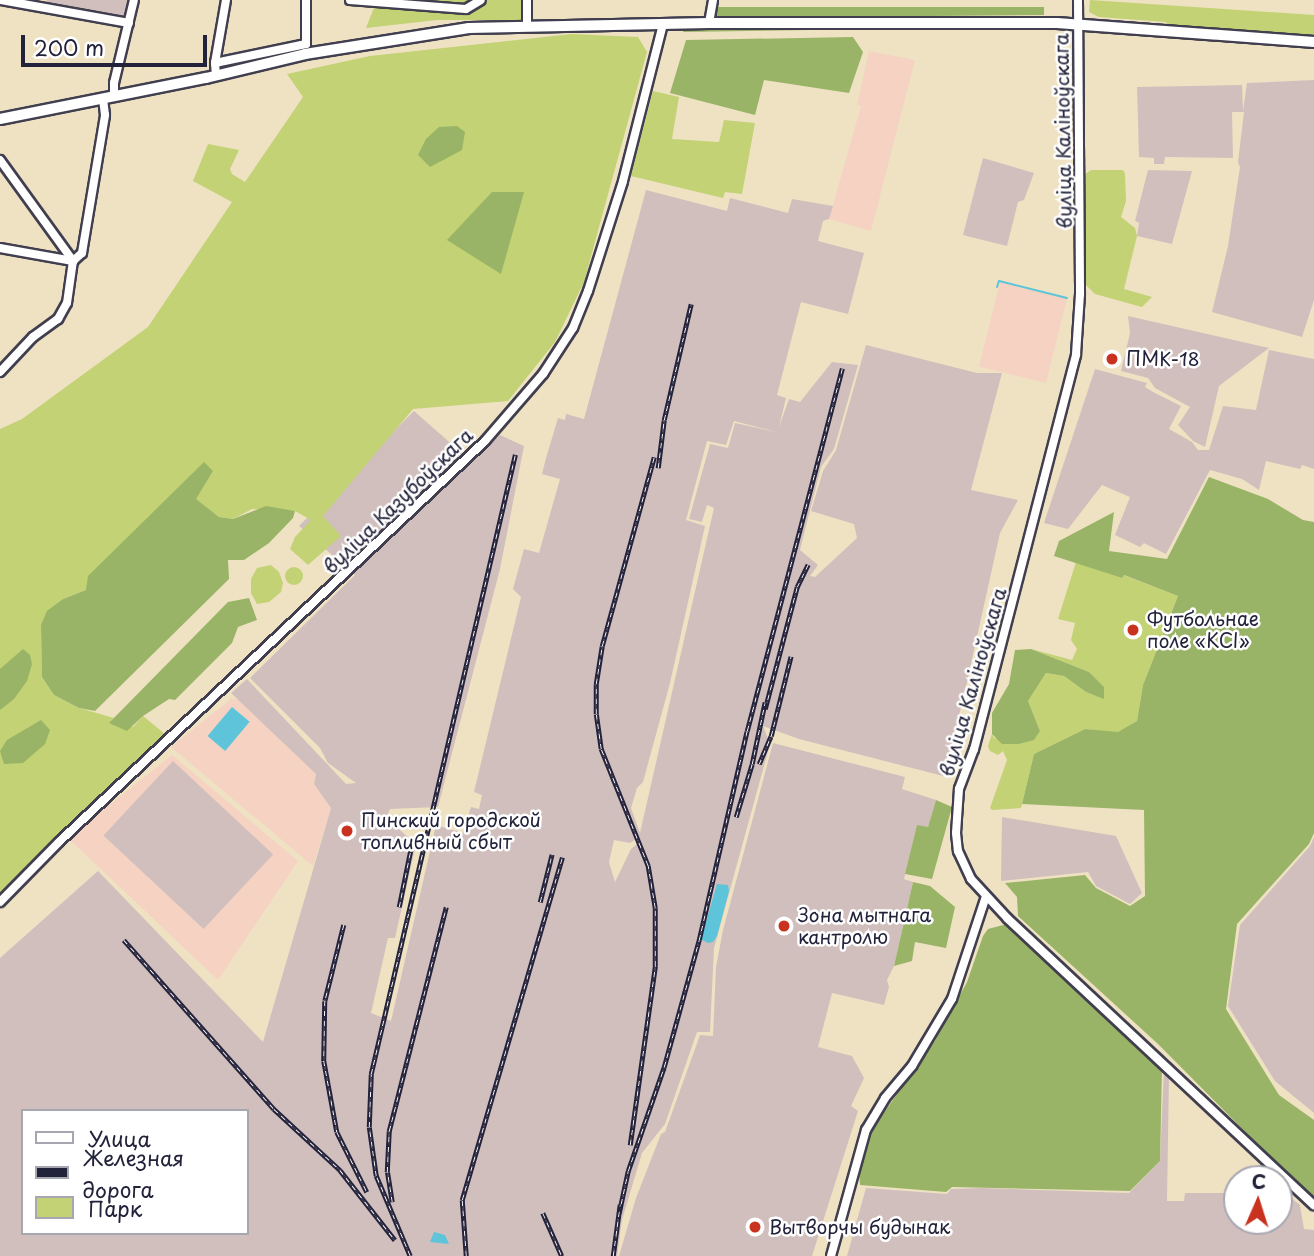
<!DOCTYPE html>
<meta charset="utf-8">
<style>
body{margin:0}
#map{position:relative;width:1314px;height:1256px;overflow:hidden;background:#eee2c3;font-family:"Playpen Sans",sans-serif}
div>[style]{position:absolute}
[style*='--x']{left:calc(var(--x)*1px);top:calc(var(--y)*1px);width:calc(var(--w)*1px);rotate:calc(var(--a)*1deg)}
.built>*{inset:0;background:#f5d2c2;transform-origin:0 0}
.industrial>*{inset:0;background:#d1bfbd;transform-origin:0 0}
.green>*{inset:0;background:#c2d274}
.round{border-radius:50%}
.forest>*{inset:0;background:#99b466}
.water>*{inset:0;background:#5dc4d9;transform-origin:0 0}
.stream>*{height:2px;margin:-1px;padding:0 1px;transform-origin:1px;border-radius:1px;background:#5dc4d9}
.roads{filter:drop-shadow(2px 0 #413f4f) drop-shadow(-2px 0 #413f4f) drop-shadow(0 2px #413f4f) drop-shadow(0 -2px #413f4f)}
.minor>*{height:8px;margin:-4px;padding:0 4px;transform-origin:4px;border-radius:4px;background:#fff}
.major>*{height:10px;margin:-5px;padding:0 5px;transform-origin:5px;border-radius:5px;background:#fff}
.rail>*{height:4.5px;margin-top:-2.25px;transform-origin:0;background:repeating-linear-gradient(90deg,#fff 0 5px,#22223b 0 10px);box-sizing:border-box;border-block:2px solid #22223b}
.dots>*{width:19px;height:19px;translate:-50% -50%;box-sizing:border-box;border:4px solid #fff;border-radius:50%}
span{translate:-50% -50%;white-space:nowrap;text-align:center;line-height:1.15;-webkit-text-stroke:5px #fff;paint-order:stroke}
.street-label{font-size:19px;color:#22223b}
.poi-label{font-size:19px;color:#22223b}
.left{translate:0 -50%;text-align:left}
.legend{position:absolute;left:21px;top:1109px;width:228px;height:126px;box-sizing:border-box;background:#fff;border:2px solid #a7a7b1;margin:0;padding:9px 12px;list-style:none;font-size:21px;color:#22223b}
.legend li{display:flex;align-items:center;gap:14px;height:35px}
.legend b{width:35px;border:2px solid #a7a7b1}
.north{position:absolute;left:1223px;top:1165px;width:70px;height:70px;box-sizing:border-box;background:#fff;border:2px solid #a7a7b1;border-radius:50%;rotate:3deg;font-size:19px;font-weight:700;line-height:28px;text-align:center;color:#22223b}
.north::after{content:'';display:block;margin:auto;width:24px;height:32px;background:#c8321e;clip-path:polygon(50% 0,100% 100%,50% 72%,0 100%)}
.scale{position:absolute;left:21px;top:35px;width:186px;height:32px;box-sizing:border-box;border:4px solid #22223b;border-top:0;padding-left:9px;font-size:21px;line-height:24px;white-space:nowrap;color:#22223b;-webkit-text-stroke:5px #fff;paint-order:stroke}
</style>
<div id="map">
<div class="built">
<div style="clip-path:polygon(869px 51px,915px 60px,871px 231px,829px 219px,861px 106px,857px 105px)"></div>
<div style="left:1000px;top:282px;width:69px;height:87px;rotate:14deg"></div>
<div style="clip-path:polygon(232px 698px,240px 701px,316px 774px,314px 784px,331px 808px,313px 866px,171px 747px)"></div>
<div style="clip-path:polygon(172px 755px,298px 861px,218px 980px,68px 838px)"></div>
</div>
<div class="industrial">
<div style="clip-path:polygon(47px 0,129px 0,124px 19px,46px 3px)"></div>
<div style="clip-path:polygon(1314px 80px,1314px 300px,1302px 337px,1212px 312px,1228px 246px,1240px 167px,1238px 162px,1244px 112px,1232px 112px,1233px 158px,1165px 157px,1164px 164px,1154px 164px,1154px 158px,1139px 157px,1137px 87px,1242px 85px,1243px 111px,1247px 83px)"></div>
<div style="clip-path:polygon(983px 158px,1034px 173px,1024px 200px,1018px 202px,1007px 246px,963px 235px)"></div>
<div style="clip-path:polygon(1148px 170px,1192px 171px,1172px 244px,1137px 236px,1139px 223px,1135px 221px)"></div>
<div style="clip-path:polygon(evenodd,646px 190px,727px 211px,730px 198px,788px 213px,792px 199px,833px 206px,829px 219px,823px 221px,818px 241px,864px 253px,848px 314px,801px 302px,777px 395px,786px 398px,779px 427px,789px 399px,800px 402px,832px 362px,858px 365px,834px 449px,821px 467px,800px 550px,818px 565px,810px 576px,815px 577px,857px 538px,854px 524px,811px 511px,823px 471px,836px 450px,866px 345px,977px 373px,1002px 373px,971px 490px,1018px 500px,1000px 533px,963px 700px,943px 776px,799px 739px,763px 726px,770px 744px,714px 948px,710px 1032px,697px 1032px,665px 1124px,642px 1153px,622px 1220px,617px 1256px,0 1256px,0 958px,98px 871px,263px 1042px,331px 808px,314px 784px,316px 774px,231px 693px,247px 679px,346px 784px,356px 783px,328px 763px,320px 748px,250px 678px,355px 575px,299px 526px,414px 411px,471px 461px,500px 435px,524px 446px,500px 569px,438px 807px,390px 809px,386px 818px,416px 844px,395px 938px,388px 938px,371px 1013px,391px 1021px,436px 825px,463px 833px,471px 807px,479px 809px,482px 795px,474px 792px,521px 597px,513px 589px,524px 549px,539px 553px,560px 479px,542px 474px,546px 458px,558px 418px,565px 420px,566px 414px,584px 419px,646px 190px,734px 421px,776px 432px,735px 423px,728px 448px,710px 444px,689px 519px,702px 522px,707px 505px,714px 508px,640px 833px,631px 808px,637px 788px,643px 782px,670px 683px,705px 526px,686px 520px,707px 441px,726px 445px,734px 421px,646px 190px,639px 837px,638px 843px,631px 849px,615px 882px,609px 862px,614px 840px,630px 843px,639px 837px,646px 190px,23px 1111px,247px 1111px,247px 1233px,23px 1233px,23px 1111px)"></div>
<div style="clip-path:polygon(1128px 316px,1269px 348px,1219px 386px,1205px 447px,1193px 441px,1178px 425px,1190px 407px,1155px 388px,1148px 378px,1121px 371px,1130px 333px)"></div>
<div style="clip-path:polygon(1269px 350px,1314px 359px,1314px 469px,1302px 465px,1300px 469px,1266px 461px,1259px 490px,1242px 479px,1210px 470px,1166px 554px,1144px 543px,1140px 547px,1115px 535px,1130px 497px,1102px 485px,1068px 529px,1044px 523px,1095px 369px,1147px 383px,1145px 387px,1153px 392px,1181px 406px,1169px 429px,1192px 442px,1198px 450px,1209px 450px,1223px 406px,1256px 410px)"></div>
<div style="clip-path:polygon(773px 743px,905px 777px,902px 789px,936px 800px,928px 827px,917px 826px,904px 879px,913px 882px,894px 966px,887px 980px,889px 987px,884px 1005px,832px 993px,818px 1047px,852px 1056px,864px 1078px,851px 1106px,858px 1111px,812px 1256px,619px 1256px,636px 1198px,661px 1134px,665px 1132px,700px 1035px,713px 1036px,716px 967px,723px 930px)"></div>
<div style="left:173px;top:761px;width:137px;height:102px;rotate:43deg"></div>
<div style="clip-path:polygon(1002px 817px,1116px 836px,1142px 893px,1130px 904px,1096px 886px,1088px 872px,1001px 881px)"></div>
<div style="clip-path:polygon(1314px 837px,1314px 1113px,1275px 1081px,1228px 1006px,1240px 925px,1310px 846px)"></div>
<div style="clip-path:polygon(1164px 1068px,1169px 1075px,1167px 1201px,1184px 1201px,1185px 1193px,1237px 1193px,1237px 1221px,1279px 1221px,1279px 1194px,1286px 1194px,1300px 1205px,1304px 1229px,1314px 1230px,1314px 1256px,847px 1256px,866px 1188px,947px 1194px,951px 1189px,982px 1188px,1129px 1193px,1160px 1161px)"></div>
</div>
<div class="green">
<div style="clip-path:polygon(377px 0,521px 0,523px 20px,437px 20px,366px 28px)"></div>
<div style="clip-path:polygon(1090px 0,1314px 15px,1314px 35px,1167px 25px,1166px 22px,1099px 17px,1089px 12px)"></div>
<div style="clip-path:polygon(572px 34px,638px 37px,647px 52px,584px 282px,555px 342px,508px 401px,413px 409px,323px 516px,341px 536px,308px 565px,290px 549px,295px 537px,311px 520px,295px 511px,252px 509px,233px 519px,219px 517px,195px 499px,213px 471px,86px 590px,63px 599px,41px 625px,42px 677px,54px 695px,79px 708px,114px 718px,109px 723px,133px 727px,143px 716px,166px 735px,0 895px,0 429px,22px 419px,148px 327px,232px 202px,193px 181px,208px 144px,239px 150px,230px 169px,232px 174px,245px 182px,303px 97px,287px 74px,370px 56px)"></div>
<div style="clip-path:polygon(653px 91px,679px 97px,672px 139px,719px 142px,724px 120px,755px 123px,742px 194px,725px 192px,723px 198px,631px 176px)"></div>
<div style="clip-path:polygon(1091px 170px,1123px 170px,1125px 174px,1126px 201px,1121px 217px,1135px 228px,1137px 236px,1124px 289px,1152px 297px,1142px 307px,1095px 294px,1084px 283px,1082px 176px)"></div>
<div style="clip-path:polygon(1076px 562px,1122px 578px,1123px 575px,1178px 596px,1143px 685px,1137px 721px,1118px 733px,1085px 729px,1034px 754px,1021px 808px,992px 810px,990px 808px,1007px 760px,1003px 751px,998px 755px,990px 751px,988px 746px,992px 734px,994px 738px,1019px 744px,1034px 739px,1040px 731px,1028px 701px,1046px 673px,1064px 676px,1086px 692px,1104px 698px,1089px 672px,1031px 649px,1072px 660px,1077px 649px,1071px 640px,1075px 623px,1058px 619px)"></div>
<div style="clip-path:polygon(271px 565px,279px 572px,283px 583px,281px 592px,269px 602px,257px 604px,251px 593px,251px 579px,257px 568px)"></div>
<div class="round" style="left:285px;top:567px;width:18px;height:18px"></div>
</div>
<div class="forest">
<div style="clip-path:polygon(714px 7px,1044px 7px,1044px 15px,714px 18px)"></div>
<div style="clip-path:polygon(685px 28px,940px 28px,683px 32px)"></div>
<div style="clip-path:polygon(853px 37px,863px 52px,849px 93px,764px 80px,755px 115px,670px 93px,686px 40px)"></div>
<div style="clip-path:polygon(457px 126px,465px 132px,462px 150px,430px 167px,418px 155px,426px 139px,439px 127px)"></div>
<div style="clip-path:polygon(492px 192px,524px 192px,501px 274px,447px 240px)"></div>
<div style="clip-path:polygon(204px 462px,213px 471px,196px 499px,219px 517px,233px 519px,266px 506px,295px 511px,293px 518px,269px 543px,244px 560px,228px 560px,229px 579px,95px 711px,79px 708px,54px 695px,42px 677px,41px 625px,47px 611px,63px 599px,86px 590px,88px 576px)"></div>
<div style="clip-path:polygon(1209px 477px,1268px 499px,1303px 520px,1314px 522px,1314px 833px,1309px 844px,1237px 924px,1226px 1009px,1279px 1095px,1314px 1120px,1314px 1201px,1158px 1044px,1018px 916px,1017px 897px,1005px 883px,1085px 875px,1096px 888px,1130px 906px,1145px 896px,1144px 810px,1022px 804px,1034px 754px,1085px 729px,1118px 732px,1137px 721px,1143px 685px,1178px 596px,1124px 575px,1122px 578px,1054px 556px,1059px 541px,1114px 512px,1109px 551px,1167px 559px)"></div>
<div style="clip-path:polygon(249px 598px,257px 620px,238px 627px,232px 643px,175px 700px,169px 699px,143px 716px,127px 731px,109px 723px,228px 602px)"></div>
<div style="clip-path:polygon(23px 649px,30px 655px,32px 664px,27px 681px,14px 699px,0 710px,0 669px)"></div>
<div style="clip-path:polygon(1031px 649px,1089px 672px,1104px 687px,1104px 699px,1086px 692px,1064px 676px,1046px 673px,1028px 701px,1040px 731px,1034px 740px,1019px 744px,1002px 744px,992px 734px,992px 713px,1009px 684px,1015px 650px)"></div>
<div style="clip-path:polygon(41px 720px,50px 730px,45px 744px,23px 763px,4px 764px,0 751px,7px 740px)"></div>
<div style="clip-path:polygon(936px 800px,952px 807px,932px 879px,905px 874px,917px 825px,928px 827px)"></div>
<div style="clip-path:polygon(913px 882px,930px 886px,955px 907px,946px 948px,915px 942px,912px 961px,894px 966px)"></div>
<div style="clip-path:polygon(1007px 924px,1162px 1069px,1160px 1161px,1130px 1191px,952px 1187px,946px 1192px,860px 1185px,859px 1170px,870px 1132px,935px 1041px,967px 982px,983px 936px,988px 929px)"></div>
</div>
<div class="water">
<div style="left:232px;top:707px;width:23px;height:38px;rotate:40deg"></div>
<div style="clip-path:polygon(717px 884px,728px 885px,729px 891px,717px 936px,713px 942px,708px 943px,702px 940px,702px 936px)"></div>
<div style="clip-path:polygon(434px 1232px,445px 1235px,449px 1244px,430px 1242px)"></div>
</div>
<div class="stream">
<div style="--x:997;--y:287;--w:6;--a:-72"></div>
<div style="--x:999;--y:281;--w:70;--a:14"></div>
</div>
<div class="roads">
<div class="minor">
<div style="--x:1;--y:0;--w:130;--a:10.2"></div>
<div style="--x:350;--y:0;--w:116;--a:4.4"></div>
<div style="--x:466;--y:9;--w:17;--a:-31"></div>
<div style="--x:1078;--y:0;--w:294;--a:89.6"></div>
<div style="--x:1080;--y:294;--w:61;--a:93.8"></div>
<div style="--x:1076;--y:355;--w:407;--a:104.5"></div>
<div style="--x:974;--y:749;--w:43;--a:110.6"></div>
<div style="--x:959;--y:789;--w:44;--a:93.9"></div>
<div style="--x:956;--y:833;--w:18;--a:84"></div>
<div style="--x:958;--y:851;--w:31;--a:65"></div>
<div style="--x:971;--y:879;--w:54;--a:47.2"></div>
<div style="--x:1008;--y:919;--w:419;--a:43.1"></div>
<div style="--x:709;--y:23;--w:23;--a:-80"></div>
<div style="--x:527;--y:27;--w:27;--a:-90"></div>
<div style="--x:215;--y:63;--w:93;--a:-11.8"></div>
<div style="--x:306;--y:44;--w:44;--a:-90"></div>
<div style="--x:216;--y:75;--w:12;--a:-95"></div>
<div style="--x:215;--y:63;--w:64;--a:-80.1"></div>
<div style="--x:114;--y:96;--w:13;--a:-90"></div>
<div style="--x:114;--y:83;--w:85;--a:-76.5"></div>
<div style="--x:0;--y:160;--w:125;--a:54.1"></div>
<div style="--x:0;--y:248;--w:74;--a:10.1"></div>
<div style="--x:73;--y:261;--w:12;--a:-42"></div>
<div style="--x:82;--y:253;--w:140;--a:-80.5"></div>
<div style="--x:105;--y:115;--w:17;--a:-97"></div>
<div style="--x:0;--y:372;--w:48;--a:-46.7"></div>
<div style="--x:33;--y:337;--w:31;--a:-36"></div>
<div style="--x:58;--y:319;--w:18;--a:-61"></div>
<div style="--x:67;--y:303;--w:42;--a:-81.9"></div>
<div style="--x:0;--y:902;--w:84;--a:-45.5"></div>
<div style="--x:59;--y:842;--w:585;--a:-43.27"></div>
<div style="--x:485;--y:441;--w:89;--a:-49.1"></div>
<div style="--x:543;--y:374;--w:55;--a:-56.9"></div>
<div style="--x:573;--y:328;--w:40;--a:-68"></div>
<div style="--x:588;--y:291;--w:115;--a:-72.3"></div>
<div style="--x:623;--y:181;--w:162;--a:-75.7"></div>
<div style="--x:831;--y:1256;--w:131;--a:-74.5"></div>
<div style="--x:866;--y:1130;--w:37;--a:-59"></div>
<div style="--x:885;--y:1098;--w:42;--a:-49.8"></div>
<div style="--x:912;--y:1066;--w:78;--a:-59.2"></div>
<div style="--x:952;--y:999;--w:108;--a:-71.7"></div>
</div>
<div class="major">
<div style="--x:0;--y:119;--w:210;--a:-11.3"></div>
<div style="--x:206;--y:78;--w:102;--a:-13.6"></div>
<div style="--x:305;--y:54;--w:166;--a:-9"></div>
<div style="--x:469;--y:28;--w:240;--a:-1.2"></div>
<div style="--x:709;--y:23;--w:348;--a:0"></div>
<div style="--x:1057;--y:23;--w:258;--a:4.2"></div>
</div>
</div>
<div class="rail">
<div style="--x:658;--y:468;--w:48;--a:-82.9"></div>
<div style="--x:664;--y:420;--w:119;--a:-76.9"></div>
<div style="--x:765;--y:709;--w:126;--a:-75.3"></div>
<div style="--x:797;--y:587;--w:25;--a:-64"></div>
<div style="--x:759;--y:764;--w:30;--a:-67"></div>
<div style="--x:771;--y:736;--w:82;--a:-76"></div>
<div style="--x:736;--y:817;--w:55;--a:-73.2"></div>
<div style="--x:752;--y:764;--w:63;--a:-78.2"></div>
<div style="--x:540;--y:902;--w:49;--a:-76"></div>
<div style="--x:399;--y:907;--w:60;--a:-78.5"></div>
<div style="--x:344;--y:925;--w:78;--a:104"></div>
<div style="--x:325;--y:1001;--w:60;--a:91"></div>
<div style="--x:324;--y:1061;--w:72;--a:79.6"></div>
<div style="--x:337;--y:1132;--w:67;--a:63.4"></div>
<div style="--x:124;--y:940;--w:226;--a:48.4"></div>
<div style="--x:274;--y:1109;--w:90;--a:42.7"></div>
<div style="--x:340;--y:1170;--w:89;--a:51.8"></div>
<div style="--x:630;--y:1145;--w:181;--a:-82"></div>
<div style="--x:655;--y:966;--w:58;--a:-90"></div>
<div style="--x:655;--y:908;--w:43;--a:-99.5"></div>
<div style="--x:648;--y:866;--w:126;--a:-111.9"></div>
<div style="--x:601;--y:749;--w:35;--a:-98"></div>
<div style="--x:596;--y:714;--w:30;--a:-90"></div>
<div style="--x:596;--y:684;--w:38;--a:-81"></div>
<div style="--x:602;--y:646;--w:196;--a:-74.6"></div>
<div style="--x:392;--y:1202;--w:30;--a:-99"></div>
<div style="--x:387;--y:1172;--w:41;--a:-87.2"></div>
<div style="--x:389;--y:1131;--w:231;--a:-75.7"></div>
<div style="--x:543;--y:1213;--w:47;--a:66.2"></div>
<div style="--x:619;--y:1213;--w:43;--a:-77.9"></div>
<div style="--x:628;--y:1171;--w:110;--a:-70.9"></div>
<div style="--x:664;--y:1067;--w:132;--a:-74.6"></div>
<div style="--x:699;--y:940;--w:214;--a:-77.1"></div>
<div style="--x:747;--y:731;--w:375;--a:-75.3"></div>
<div style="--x:410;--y:1256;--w:87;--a:-113"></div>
<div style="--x:376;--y:1176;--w:49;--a:-98.1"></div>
<div style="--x:369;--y:1127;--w:53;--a:-87.8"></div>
<div style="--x:371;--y:1074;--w:636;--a:-76.9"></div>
<div style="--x:466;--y:1256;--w:56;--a:-94.1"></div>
<div style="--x:462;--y:1200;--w:357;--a:-73.7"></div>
<div style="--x:613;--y:1256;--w:52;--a:-82.3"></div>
</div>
<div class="dots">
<div style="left:1112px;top:359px;background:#c8321e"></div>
<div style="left:1133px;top:630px;background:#c8321e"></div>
<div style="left:347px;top:831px;background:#c8321e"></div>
<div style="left:784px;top:926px;background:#c8321e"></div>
<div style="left:755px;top:1227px;background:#c8321e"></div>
</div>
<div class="street-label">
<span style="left:1063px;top:131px;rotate:-91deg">вуліца Каліноўскага</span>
<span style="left:398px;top:501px;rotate:-44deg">вуліца Казубоўскага</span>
<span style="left:973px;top:682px;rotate:-74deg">вуліца Каліноўскага</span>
</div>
<div class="poi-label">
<span class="left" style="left:1126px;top:359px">ПМК-18</span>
<span class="left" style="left:1147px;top:630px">Футбольнае<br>поле «КСІ»</span>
<span class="left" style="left:361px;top:831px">Пинский городской<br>топливный сбыт</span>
<span class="left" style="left:798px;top:926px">Зона мытнага<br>кантролю</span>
<span class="left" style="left:769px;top:1227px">Вытворчы будынак</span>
</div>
<ul class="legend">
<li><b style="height:9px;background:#fff"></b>Улица</li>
<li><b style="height:9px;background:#22223b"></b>Железная дорога</li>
<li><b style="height:19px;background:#c2d274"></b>Парк</li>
</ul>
<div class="north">С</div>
<div class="scale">200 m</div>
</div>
